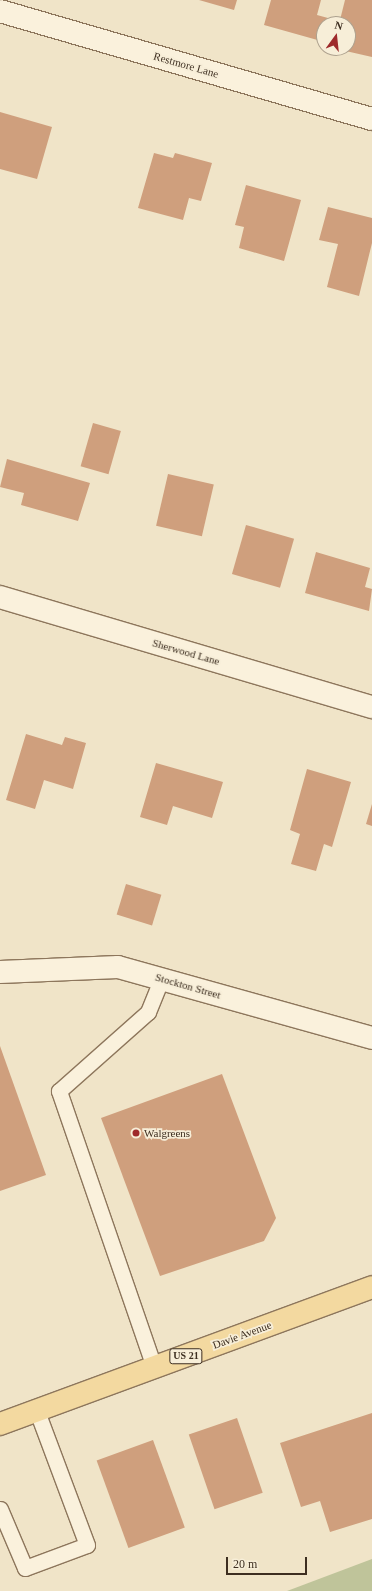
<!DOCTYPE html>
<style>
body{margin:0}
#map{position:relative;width:372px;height:1591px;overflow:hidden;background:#f0e4c8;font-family:"Times New Roman",serif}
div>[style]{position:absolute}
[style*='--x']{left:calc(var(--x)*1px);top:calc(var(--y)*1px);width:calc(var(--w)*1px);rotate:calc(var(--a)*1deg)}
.cemetery>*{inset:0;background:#bfc49a}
.building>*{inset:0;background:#cf9f7d;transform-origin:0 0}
.roads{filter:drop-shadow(1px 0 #8d765c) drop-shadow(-1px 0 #8d765c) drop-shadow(0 1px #8d765c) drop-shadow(0 -1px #8d765c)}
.lane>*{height:15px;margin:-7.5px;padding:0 7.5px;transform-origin:7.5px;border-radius:7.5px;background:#faf1dc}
.street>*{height:22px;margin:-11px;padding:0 11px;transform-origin:11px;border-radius:11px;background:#faf1dc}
.secondary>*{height:22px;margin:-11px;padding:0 11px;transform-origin:11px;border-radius:11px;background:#faf1dc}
.primary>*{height:22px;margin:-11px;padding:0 11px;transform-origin:11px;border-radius:11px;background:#f3d9a0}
.dots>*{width:11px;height:11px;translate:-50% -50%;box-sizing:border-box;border:2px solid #f7eed8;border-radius:50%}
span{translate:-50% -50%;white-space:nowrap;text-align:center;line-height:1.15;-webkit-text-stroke:3.5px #f7eed8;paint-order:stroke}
.shield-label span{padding:1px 3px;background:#f7eed8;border:1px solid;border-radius:3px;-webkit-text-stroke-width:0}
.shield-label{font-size:10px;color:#3d2e20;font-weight:700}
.street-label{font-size:11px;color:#3d2e20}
.poi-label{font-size:11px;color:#3d2e20}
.left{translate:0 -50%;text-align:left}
.north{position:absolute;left:316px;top:16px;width:40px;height:40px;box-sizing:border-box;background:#f7eed8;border:1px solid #ada18e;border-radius:50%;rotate:15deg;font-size:11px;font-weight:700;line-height:16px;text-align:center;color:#3d2e20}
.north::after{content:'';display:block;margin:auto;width:14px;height:18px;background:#9e2a2b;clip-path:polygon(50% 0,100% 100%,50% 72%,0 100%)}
.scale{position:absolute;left:226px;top:1557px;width:81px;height:18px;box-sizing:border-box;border:2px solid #3d2e20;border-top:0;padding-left:5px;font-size:12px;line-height:14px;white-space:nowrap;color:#3d2e20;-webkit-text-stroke:3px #f7eed8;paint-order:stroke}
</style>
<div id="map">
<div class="cemetery">
<div style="clip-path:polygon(372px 1559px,372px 1591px,287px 1591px)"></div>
</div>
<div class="building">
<div style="clip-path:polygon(199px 0,237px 0,234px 10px)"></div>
<div style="clip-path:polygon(271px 0,321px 0,317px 15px,328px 18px,321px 41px,264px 25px)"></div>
<div style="clip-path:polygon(345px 0,372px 0,372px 57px,337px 49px,348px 48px,348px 24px,339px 24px)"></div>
<div style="clip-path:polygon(0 112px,52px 127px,37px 179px,0 169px)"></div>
<div style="clip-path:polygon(154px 153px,173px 158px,175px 153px,212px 163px,201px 201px,189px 198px,183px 220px,138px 208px)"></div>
<div style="clip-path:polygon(246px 185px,301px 200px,284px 261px,239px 248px,244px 227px,235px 225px)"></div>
<div style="clip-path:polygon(328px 207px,372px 218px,372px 243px,359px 296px,327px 287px,338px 244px,319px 240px)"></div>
<div style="left:93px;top:423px;width:29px;height:45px;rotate:16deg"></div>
<div style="clip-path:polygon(7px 459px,90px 483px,78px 521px,21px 505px,24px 493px,0 487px)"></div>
<div style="left:168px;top:474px;width:47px;height:53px;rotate:13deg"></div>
<div style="left:246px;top:525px;width:50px;height:51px;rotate:16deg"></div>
<div style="clip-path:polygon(316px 552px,370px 568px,365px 587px,372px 589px,369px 611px,305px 593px)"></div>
<div style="clip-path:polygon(26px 734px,62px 745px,65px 737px,86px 743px,73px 789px,44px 780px,35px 809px,6px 800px)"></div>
<div style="clip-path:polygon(156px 763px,223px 782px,212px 818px,173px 806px,167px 825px,140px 817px)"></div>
<div style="clip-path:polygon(307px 769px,351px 782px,332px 847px,324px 844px,316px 871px,291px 864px,300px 834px,290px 830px)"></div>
<div style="clip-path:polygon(372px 804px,372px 826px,366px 824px)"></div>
<div style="left:126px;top:884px;width:37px;height:32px;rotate:17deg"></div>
<div style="clip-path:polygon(0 1046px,46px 1175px,0 1191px)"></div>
<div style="clip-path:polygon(222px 1074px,276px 1218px,264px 1241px,160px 1276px,101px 1118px)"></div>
<div style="clip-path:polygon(372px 1413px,372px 1519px,330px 1532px,320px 1501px,301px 1507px,280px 1443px)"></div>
<div style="left:237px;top:1418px;width:79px;height:51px;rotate:71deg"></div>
<div style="left:153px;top:1440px;width:93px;height:60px;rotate:70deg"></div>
</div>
<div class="roads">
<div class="lane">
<div style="--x:154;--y:1367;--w:292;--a:-109"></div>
<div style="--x:59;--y:1091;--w:119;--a:-41.6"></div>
<div style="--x:148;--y:1012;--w:37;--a:-68"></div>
<div style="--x:0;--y:1509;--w:64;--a:67"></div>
<div style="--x:25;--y:1568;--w:66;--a:-20.4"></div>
<div style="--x:87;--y:1545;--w:143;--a:-110.5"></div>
</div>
<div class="street">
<div style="--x:0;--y:11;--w:387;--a:16.2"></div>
<div style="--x:0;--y:597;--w:388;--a:16.5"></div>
</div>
<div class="secondary">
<div style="--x:0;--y:972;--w:118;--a:-2.4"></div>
<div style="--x:118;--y:967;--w:264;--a:15.6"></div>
</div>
<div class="primary">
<div style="--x:0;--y:1424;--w:396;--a:-20.2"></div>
</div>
</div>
<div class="dots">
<div style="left:136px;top:1133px;background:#9e2a2b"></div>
</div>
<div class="shield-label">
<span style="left:186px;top:1356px">US 21</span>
</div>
<div class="street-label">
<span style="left:186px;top:65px;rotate:16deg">Restmore Lane</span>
<span style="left:186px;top:652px;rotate:16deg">Sherwood Lane</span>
<span style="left:188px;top:986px;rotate:16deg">Stockton Street</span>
<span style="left:242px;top:1335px;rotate:-20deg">Davie Avenue</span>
</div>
<div class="poi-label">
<span class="left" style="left:144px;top:1133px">Walgreens</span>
</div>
<div class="north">N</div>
<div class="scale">20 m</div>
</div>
